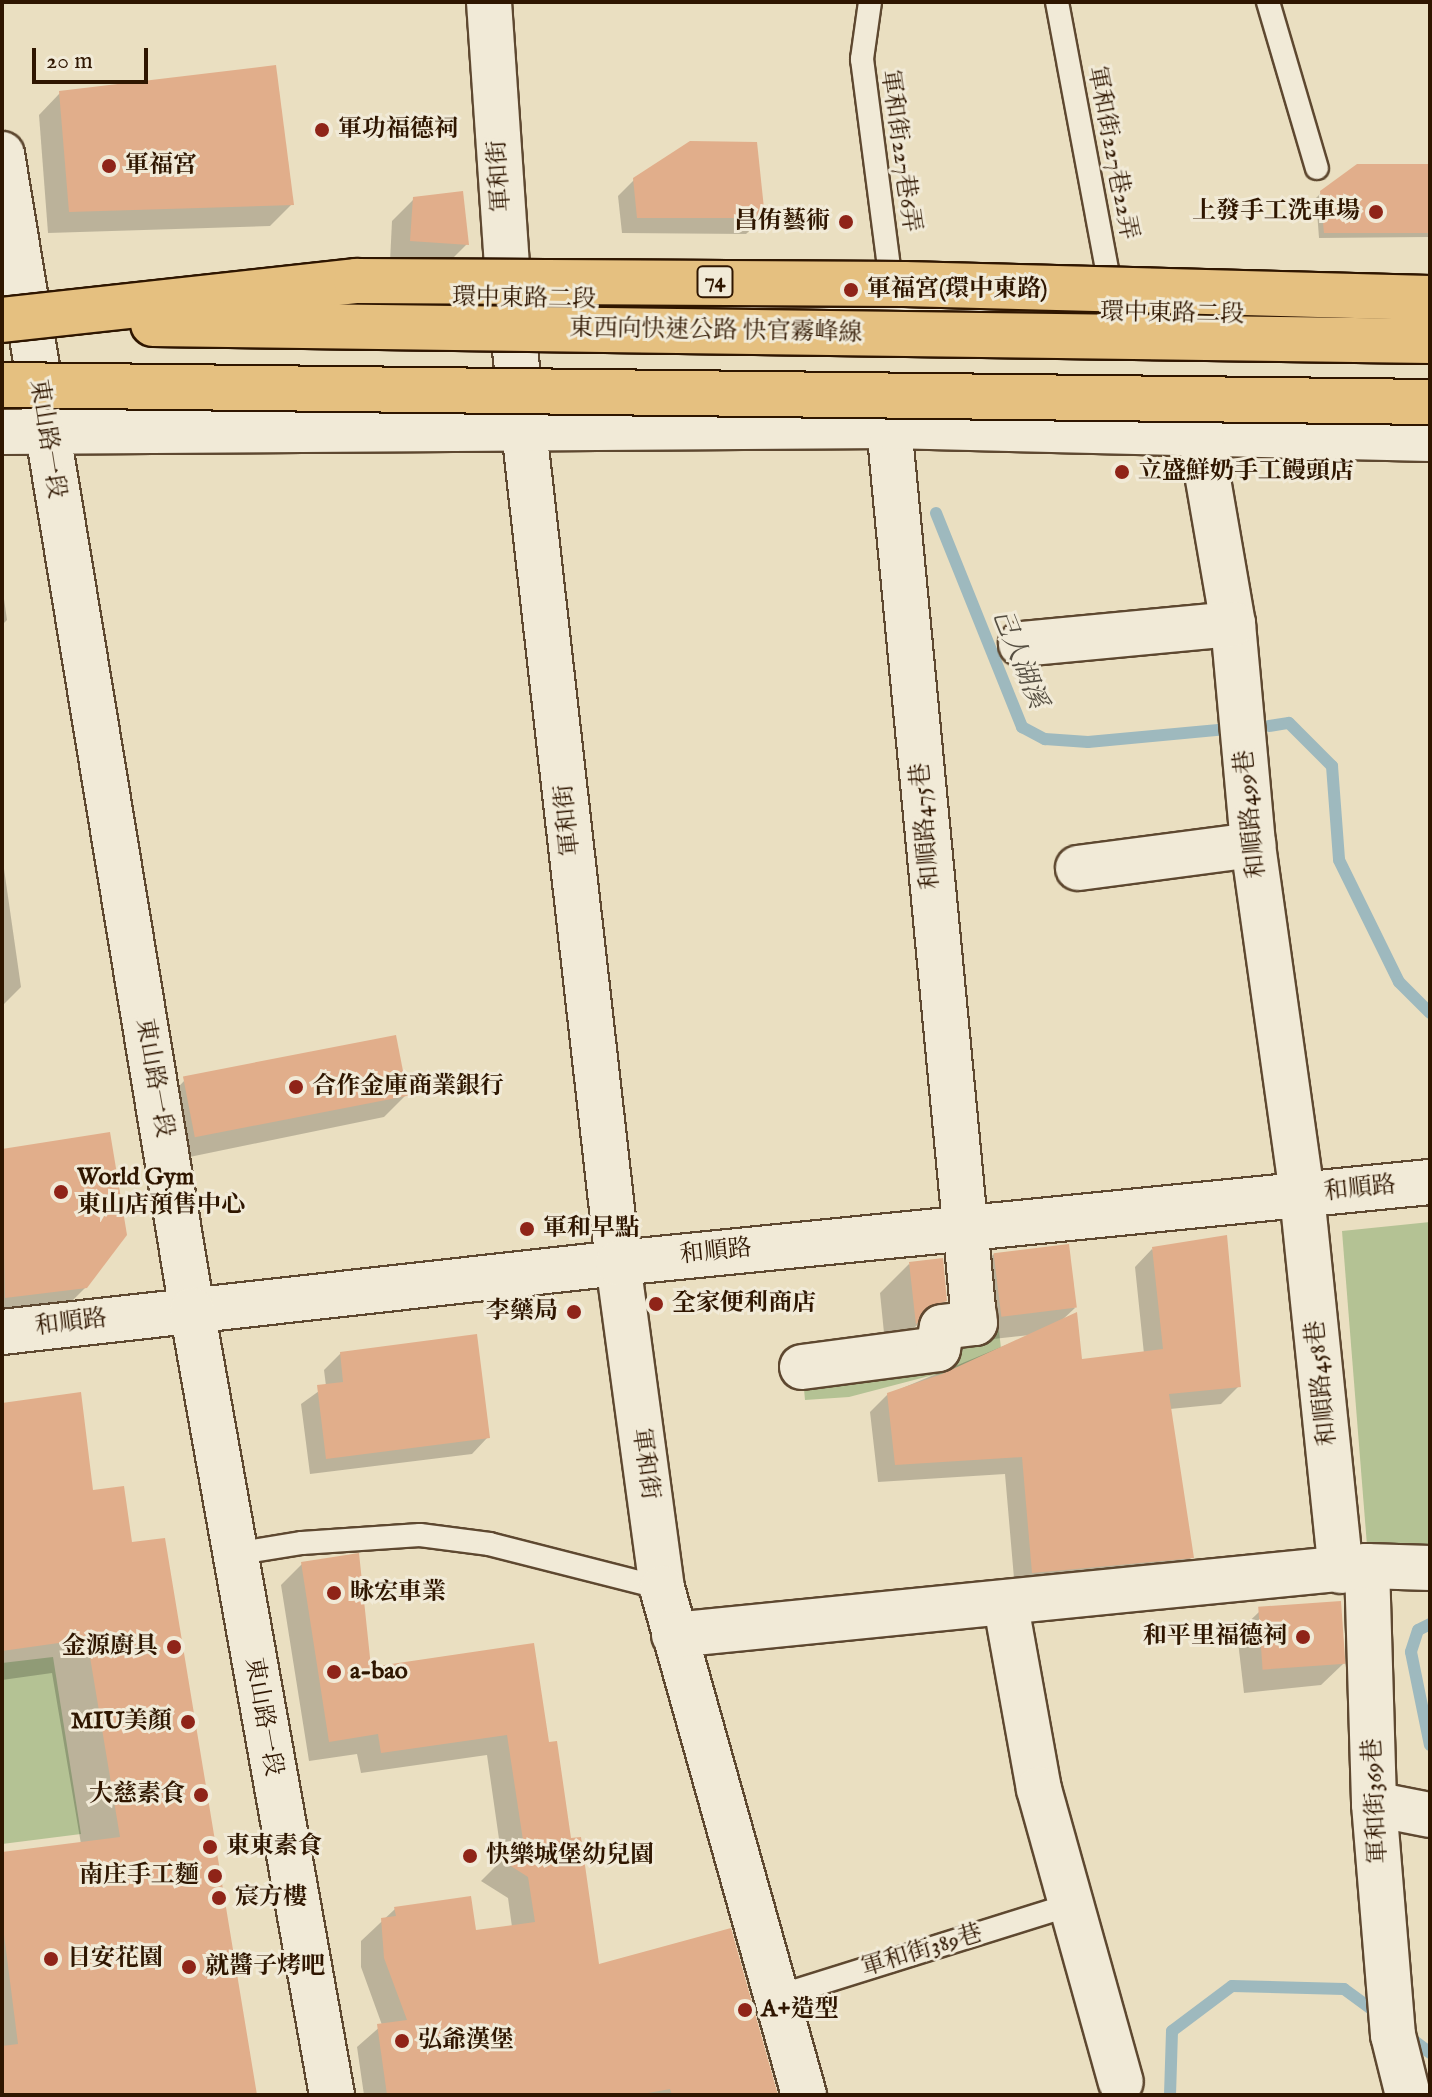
<!DOCTYPE html>
<meta charset="utf-8">
<style>
body{margin:0}
#map{position:relative;width:1432px;height:2097px;overflow:hidden;background:#eadfc1;font-family:"IM FELL English","Noto Serif TC",serif}
div>[style]{position:absolute}
[style*='--x']{left:calc(var(--x)*1px);top:calc(var(--y)*1px);width:calc(var(--w)*1px);rotate:calc(var(--a)*1deg)}
.green>*{inset:0;background:#b4c294}
.shadow>*{inset:0;background:#0003}
.stream>*{height:12px;margin:-6px;padding:0 6px;transform-origin:6px;border-radius:6px;background:#9eb9be}
.building>*{inset:0;background:#e1ae8b;transform-origin:0 0}
.roads{filter:drop-shadow(2px 0 #5e4830) drop-shadow(-2px 0 #5e4830) drop-shadow(0 2px #5e4830) drop-shadow(0 -2px #5e4830)}
.lane>*{height:22px;margin:-11px;padding:0 11px;transform-origin:11px;border-radius:11px;background:#f1ead7}
.street>*{height:44px;margin:-22px;padding:0 22px;transform-origin:22px;border-radius:22px;background:#f1ead7}
.secondary>*{height:44px;margin:-22px;padding:0 22px;transform-origin:22px;border-radius:22px;background:#f1ead7}
.bridges{filter:drop-shadow(2px 0 #2f1600) drop-shadow(-2px 0 #2f1600) drop-shadow(0 2px #2f1600) drop-shadow(0 -2px #2f1600)}
.highway-bridge>*{height:44px;margin:-22px;padding:0 22px;transform-origin:22px;border-radius:22px;background:#e5c080}
.dots>*{width:22px;height:22px;translate:-50% -50%;box-sizing:border-box;border:4px solid #f1ead7;border-radius:50%}
span{translate:-50% -50%;white-space:nowrap;text-align:center;line-height:1.15;-webkit-text-stroke:6px #f1ead7;paint-order:stroke}
.shield-label span{padding:2px 6px;background:#f1ead7;border:2px solid;border-radius:6px;-webkit-text-stroke-width:0}
.shield-label{font-size:22px;color:#2f1600;font-weight:700}
.poi-label{font-size:24px;color:#2f1600;font-weight:700}
.left{translate:0 -50%;text-align:left}
.right{translate:-100% -50%;text-align:right}
.street-label{font-size:24px;color:#2f1600}
.water-label{font-size:26px;color:#564f42;font-style:italic}
.frame{position:absolute;inset:0;border:4px solid #2f1600;pointer-events:none}
.scale{position:absolute;left:32px;top:48px;width:116px;height:36px;box-sizing:border-box;border:4px solid #2f1600;border-top:0;padding-left:10px;font-size:24px;line-height:28px;white-space:nowrap;color:#2f1600;-webkit-text-stroke:6px #f1ead7;paint-order:stroke}
</style>
<div id="map">
<div class="green">
<div style="clip-path:polygon(1430px 1222px,1430px 1552px,1368px 1558px,1342px 1231px)"></div>
<div style="clip-path:polygon(998px 1321px,1003px 1367px,933px 1375px,849px 1397px,805px 1400px,801px 1357px,918px 1341px,918px 1329px)"></div>
<div style="clip-path:polygon(53px 1657px,81px 1834px,2px 1844px,2px 1663px)"></div>
</div>
<div class="shadow">
<div style="clip-path:polygon(60px 93px,292px 204px,270px 226px,48px 233px,39px 115px)"></div>
<div style="clip-path:polygon(1426px 166px,1428px 237px,1319px 238px,1316px 198px,1321px 193px)"></div>
<div style="clip-path:polygon(634px 180px,763px 218px,746px 234px,622px 233px,618px 196px)"></div>
<div style="clip-path:polygon(414px 199px,467px 244px,446px 265px,390px 262px,392px 221px)"></div>
<div style="clip-path:polygon(2px 585px,7px 620px,2px 625px)"></div>
<div style="clip-path:polygon(2px 855px,21px 987px,2px 1006px)"></div>
<div style="clip-path:polygon(185px 1080px,406px 1095px,384px 1117px,175px 1160px,164px 1102px)"></div>
<div style="clip-path:polygon(108px 1135px,86px 1287px,69px 1304px,2px 1312px,2px 1151px)"></div>
<div style="clip-path:polygon(1152px 1249px,1239px 1386px,1221px 1404px,1170px 1409px,1192px 1557px,1174px 1575px,1015px 1590px,1005px 1474px,878px 1482px,870px 1412px,888px 1394px,1030px 1335px,975px 1341px,968px 1279px,994px 1254px,1075px 1308px,1061px 1321px,1081px 1361px,1144px 1354px,1135px 1267px)"></div>
<div style="clip-path:polygon(909px 1264px,945px 1300px,886px 1353px,880px 1293px)"></div>
<div style="clip-path:polygon(341px 1353px,488px 1437px,472px 1454px,310px 1474px,301px 1404px,326px 1386px,324px 1370px)"></div>
<div style="clip-path:polygon(2px 1405px,91px 1492px,130px 1544px,255px 2095px,2px 2095px,2px 1854px,81px 1844px,52px 1673px,2px 1680px)"></div>
<div style="clip-path:polygon(302px 1564px,369px 1669px,547px 1744px,598px 1967px,776px 2095px,364px 2095px,357px 2047px,382px 2025px,361px 1967px,361px 1941px,395px 1909px,474px 1933px,512px 1927px,508px 1898px,481px 1881px,502px 1860px,487px 1755px,361px 1773px,357px 1754px,309px 1761px,281px 1585px)"></div>
<div style="clip-path:polygon(1259px 1612px,1343px 1664px,1321px 1685px,1244px 1693px,1237px 1633px)"></div>
</div>
<div class="stream">
<div style="--x:936;--y:513;--w:231;--a:68.1"></div>
<div style="--x:1022;--y:727;--w:26;--a:28"></div>
<div style="--x:1045;--y:739;--w:43;--a:4"></div>
<div style="--x:1088;--y:742;--w:131;--a:-5.3"></div>
<div style="--x:1269;--y:726;--w:20;--a:-9"></div>
<div style="--x:1289;--y:723;--w:61;--a:45"></div>
<div style="--x:1332;--y:766;--w:94;--a:85.7"></div>
<div style="--x:1339;--y:860;--w:136;--a:63.8"></div>
<div style="--x:1399;--y:982;--w:44;--a:45"></div>
<div style="--x:1430;--y:1624;--w:13;--a:153"></div>
<div style="--x:1418;--y:1630;--w:23;--a:108"></div>
<div style="--x:1411;--y:1652;--w:95;--a:78.5"></div>
<div style="--x:1405;--y:2034;--w:31;--a:37"></div>
<div style="--x:1170;--y:2095;--w:64;--a:-88.2"></div>
<div style="--x:1172;--y:2031;--w:75;--a:-36.9"></div>
<div style="--x:1232;--y:1986;--w:112;--a:1.5"></div>
<div style="--x:1344;--y:1989;--w:46;--a:36.1"></div>
</div>
<div class="building">
<div style="clip-path:polygon(276px 65px,294px 205px,69px 212px,59px 91px)"></div>
<div style="clip-path:polygon(690px 141px,757px 142px,765px 218px,637px 218px,633px 178px)"></div>
<div style="clip-path:polygon(1357px 164px,1428px 164px,1430px 233px,1324px 233px,1320px 191px)"></div>
<div style="clip-path:polygon(463px 191px,469px 245px,410px 241px,413px 197px)"></div>
<div style="left:396px;top:1035px;width:62px;height:217px;rotate:79deg"></div>
<div style="clip-path:polygon(110px 1132px,127px 1235px,87px 1288px,5px 1298px,2px 1149px)"></div>
<div style="clip-path:polygon(1227px 1235px,1241px 1387px,1169px 1394px,1194px 1558px,1032px 1573px,1022px 1457px,895px 1465px,887px 1393px,942px 1374px,1077px 1312px,1082px 1359px,1163px 1349px,1152px 1247px)"></div>
<div style="left:1069px;top:1244px;width:64px;height:76px;rotate:83deg"></div>
<div style="clip-path:polygon(943px 1258px,947px 1301px,926px 1308px,916px 1325px,909px 1262px)"></div>
<div style="clip-path:polygon(477px 1334px,490px 1438px,326px 1459px,317px 1385px,343px 1382px,340px 1352px)"></div>
<div style="clip-path:polygon(81px 1392px,93px 1490px,124px 1486px,132px 1542px,165px 1538px,257px 2095px,2px 2095px,2px 2046px,18px 2044px,2px 1919px,2px 1852px,120px 1837px,87px 1639px,2px 1651px,2px 1403px)"></div>
<div style="clip-path:polygon(359px 1553px,371px 1667px,534px 1643px,549px 1742px,557px 1741px,571px 1838px,581px 1837px,599px 1964px,731px 1928px,778px 2095px,672px 2095px,670px 2089px,637px 2095px,387px 2095px,377px 2024px,407px 2020px,384px 1958px,381px 1918px,396px 1916px,394px 1907px,471px 1896px,476px 1930px,535px 1922px,528px 1877px,500px 1859px,523px 1840px,507px 1735px,381px 1753px,378px 1734px,329px 1742px,301px 1562px)"></div>
<div style="left:1341px;top:1601px;width:63px;height:83px;rotate:86deg"></div>
</div>
<div class="roads">
<div class="lane">
<div style="--x:870;--y:2;--w:58;--a:98"></div>
<div style="--x:862;--y:59;--w:233;--a:82.6"></div>
<div style="--x:1057;--y:2;--w:299;--a:79.4"></div>
<div style="--x:1268;--y:2;--w:173;--a:73.6"></div>
<div style="--x:234;--y:1554;--w:69;--a:-9.2"></div>
<div style="--x:302;--y:1543;--w:118;--a:-3.9"></div>
<div style="--x:420;--y:1535;--w:70;--a:7.4"></div>
<div style="--x:489;--y:1544;--w:179;--a:14.3"></div>
<div style="--x:776;--y:1997;--w:307;--a:-17.4"></div>
</div>
<div class="street">
<div style="--x:489;--y:2;--w:296;--a:86.1"></div>
<div style="--x:509;--y:297;--w:972;--a:83.56"></div>
<div style="--x:618;--y:1263;--w:328;--a:82.3"></div>
<div style="--x:662;--y:1588;--w:527;--a:74.35"></div>
<div style="--x:712;--y:303;--w:579;--a:1.29"></div>
<div style="--x:889;--y:426;--w:886;--a:84.56"></div>
<div style="--x:2;--y:432;--w:887;--a:-0.39"></div>
<div style="--x:889;--y:426;--w:541;--a:1.38"></div>
<div style="--x:1200;--y:433;--w:194;--a:80.2"></div>
<div style="--x:1233;--y:624;--w:222;--a:84.8"></div>
<div style="--x:1253;--y:845;--w:353;--a:82"></div>
<div style="--x:1302;--y:1195;--w:378;--a:84.1"></div>
<div style="--x:1021;--y:644;--w:213;--a:-5.4"></div>
<div style="--x:1078;--y:868;--w:177;--a:-7.5"></div>
<div style="--x:2;--y:1332;--w:620;--a:-6.39"></div>
<div style="--x:618;--y:1263;--w:816;--a:-5.7"></div>
<div style="--x:802;--y:1367;--w:137;--a:-7.5"></div>
<div style="--x:938;--y:1349;--w:22;--a:-80"></div>
<div style="--x:942;--y:1327;--w:33;--a:-7"></div>
<div style="--x:975;--y:1323;--w:9;--a:-96"></div>
<div style="--x:1367;--y:1566;--w:238;--a:88.3"></div>
<div style="--x:1374;--y:1804;--w:232;--a:85.3"></div>
<div style="--x:1393;--y:2035;--w:62;--a:76"></div>
<div style="--x:1006;--y:1606;--w:186;--a:79.8"></div>
<div style="--x:1039;--y:1789;--w:304;--a:74.4"></div>
<div style="--x:674;--y:1635;--w:696;--a:-5.69"></div>
<div style="--x:1367;--y:1566;--w:63;--a:1.8"></div>
<div style="--x:1374;--y:1804;--w:57;--a:11.1"></div>
</div>
<div class="secondary">
<div style="--x:2;--y:154;--w:1172;--a:80.67"></div>
<div style="--x:192;--y:1310;--w:797;--a:79.89"></div>
</div>
</div>
<div class="bridges">
<div class="highway-bridge">
<div style="--x:2;--y:320;--w:356;--a:-6.3"></div>
<div style="--x:356;--y:281;--w:548;--a:0.31"></div>
<div style="--x:904;--y:284;--w:526;--a:1.52"></div>
<div style="--x:153;--y:324;--w:1277;--a:0.76"></div>
<div style="--x:2;--y:385;--w:1428;--a:0.68"></div>
</div>
</div>
<div class="dots">
<div style="left:322px;top:130px;background:#8f2418"></div>
<div style="left:109px;top:166px;background:#8f2418"></div>
<div style="left:1376px;top:212px;background:#8f2418"></div>
<div style="left:846px;top:222px;background:#8f2418"></div>
<div style="left:851px;top:290px;background:#8f2418"></div>
<div style="left:1122px;top:472px;background:#8f2418"></div>
<div style="left:296px;top:1087px;background:#8f2418"></div>
<div style="left:61px;top:1192px;background:#8f2418"></div>
<div style="left:527px;top:1229px;background:#8f2418"></div>
<div style="left:656px;top:1304px;background:#8f2418"></div>
<div style="left:574px;top:1312px;background:#8f2418"></div>
<div style="left:334px;top:1593px;background:#8f2418"></div>
<div style="left:1303px;top:1637px;background:#8f2418"></div>
<div style="left:174px;top:1647px;background:#8f2418"></div>
<div style="left:334px;top:1672px;background:#8f2418"></div>
<div style="left:188px;top:1722px;background:#8f2418"></div>
<div style="left:201px;top:1795px;background:#8f2418"></div>
<div style="left:210px;top:1847px;background:#8f2418"></div>
<div style="left:470px;top:1856px;background:#8f2418"></div>
<div style="left:215px;top:1876px;background:#8f2418"></div>
<div style="left:219px;top:1898px;background:#8f2418"></div>
<div style="left:51px;top:1959px;background:#8f2418"></div>
<div style="left:189px;top:1967px;background:#8f2418"></div>
<div style="left:745px;top:2010px;background:#8f2418"></div>
<div style="left:402px;top:2041px;background:#8f2418"></div>
</div>
<div class="shield-label">
<span style="left:715px;top:282px">74</span>
</div>
<div class="poi-label">
<span class="left" style="left:338px;top:130px">軍功福德祠</span>
<span class="left" style="left:125px;top:166px">軍福宮</span>
<span class="right" style="left:1360px;top:212px">上發手工洗車場</span>
<span class="right" style="left:830px;top:222px">昌侑藝術</span>
<span class="left" style="left:867px;top:290px">軍福宮(環中東路)</span>
<span class="left" style="left:1138px;top:472px">立盛鮮奶手工饅頭店</span>
<span class="left" style="left:312px;top:1087px">合作金庫商業銀行</span>
<span class="left" style="left:77px;top:1192px">World Gym<br>東山店預售中心</span>
<span class="left" style="left:543px;top:1229px">軍和早點</span>
<span class="left" style="left:672px;top:1304px">全家便利商店</span>
<span class="right" style="left:558px;top:1312px">李藥局</span>
<span class="left" style="left:350px;top:1593px">昹宏車業</span>
<span class="right" style="left:1287px;top:1637px">和平里福德祠</span>
<span class="right" style="left:158px;top:1647px">金源廚具</span>
<span class="left" style="left:350px;top:1672px">a-bao</span>
<span class="right" style="left:172px;top:1722px">MIU美顏</span>
<span class="right" style="left:185px;top:1795px">大慈素食</span>
<span class="left" style="left:226px;top:1847px">東東素食</span>
<span class="left" style="left:486px;top:1856px">快樂城堡幼兒園</span>
<span class="right" style="left:199px;top:1876px">南庄手工麵</span>
<span class="left" style="left:235px;top:1898px">宸方樓</span>
<span class="left" style="left:67px;top:1959px">日安花園</span>
<span class="left" style="left:205px;top:1967px">就醬子烤吧</span>
<span class="left" style="left:761px;top:2010px">A+造型</span>
<span class="left" style="left:418px;top:2041px">弘爺漢堡</span>
</div>
<div class="street-label">
<span style="left:900px;top:151px;rotate:82deg">軍和街227巷6弄</span>
<span style="left:1112px;top:153px;rotate:79deg">軍和街227巷22弄</span>
<span style="left:500px;top:176px;rotate:-94deg">軍和街</span>
<span style="left:524px;top:299px;rotate:1deg">環中東路二段</span>
<span style="left:1172px;top:314px;rotate:1deg">環中東路二段</span>
<span style="left:716px;top:331px;rotate:1deg">東西向快速公路 快官霧峰線</span>
<span style="left:47px;top:439px;rotate:81deg">東山路一段</span>
<span style="left:1251px;top:814px;rotate:-96deg">和順路499巷</span>
<span style="left:568px;top:820px;rotate:-96deg">軍和街</span>
<span style="left:926px;top:826px;rotate:-95deg">和順路475巷</span>
<span style="left:154px;top:1078px;rotate:80deg">東山路一段</span>
<span style="left:1360px;top:1189px;rotate:-6deg">和順路</span>
<span style="left:716px;top:1252px;rotate:-6deg">和順路</span>
<span style="left:71px;top:1323px;rotate:-7deg">和順路</span>
<span style="left:1322px;top:1383px;rotate:-96deg">和順路458巷</span>
<span style="left:645px;top:1464px;rotate:82deg">軍和街</span>
<span style="left:263px;top:1717px;rotate:80deg">東山路一段</span>
<span style="left:1376px;top:1801px;rotate:-93deg">軍和街369巷</span>
<span style="left:922px;top:1951px;rotate:-17deg">軍和街389巷</span>
</div>
<div class="water-label">
<span style="left:1019px;top:659px;rotate:68deg">己人湖溪</span>
</div>
<div class="frame"></div>
<div class="scale">20 m</div>
</div>
